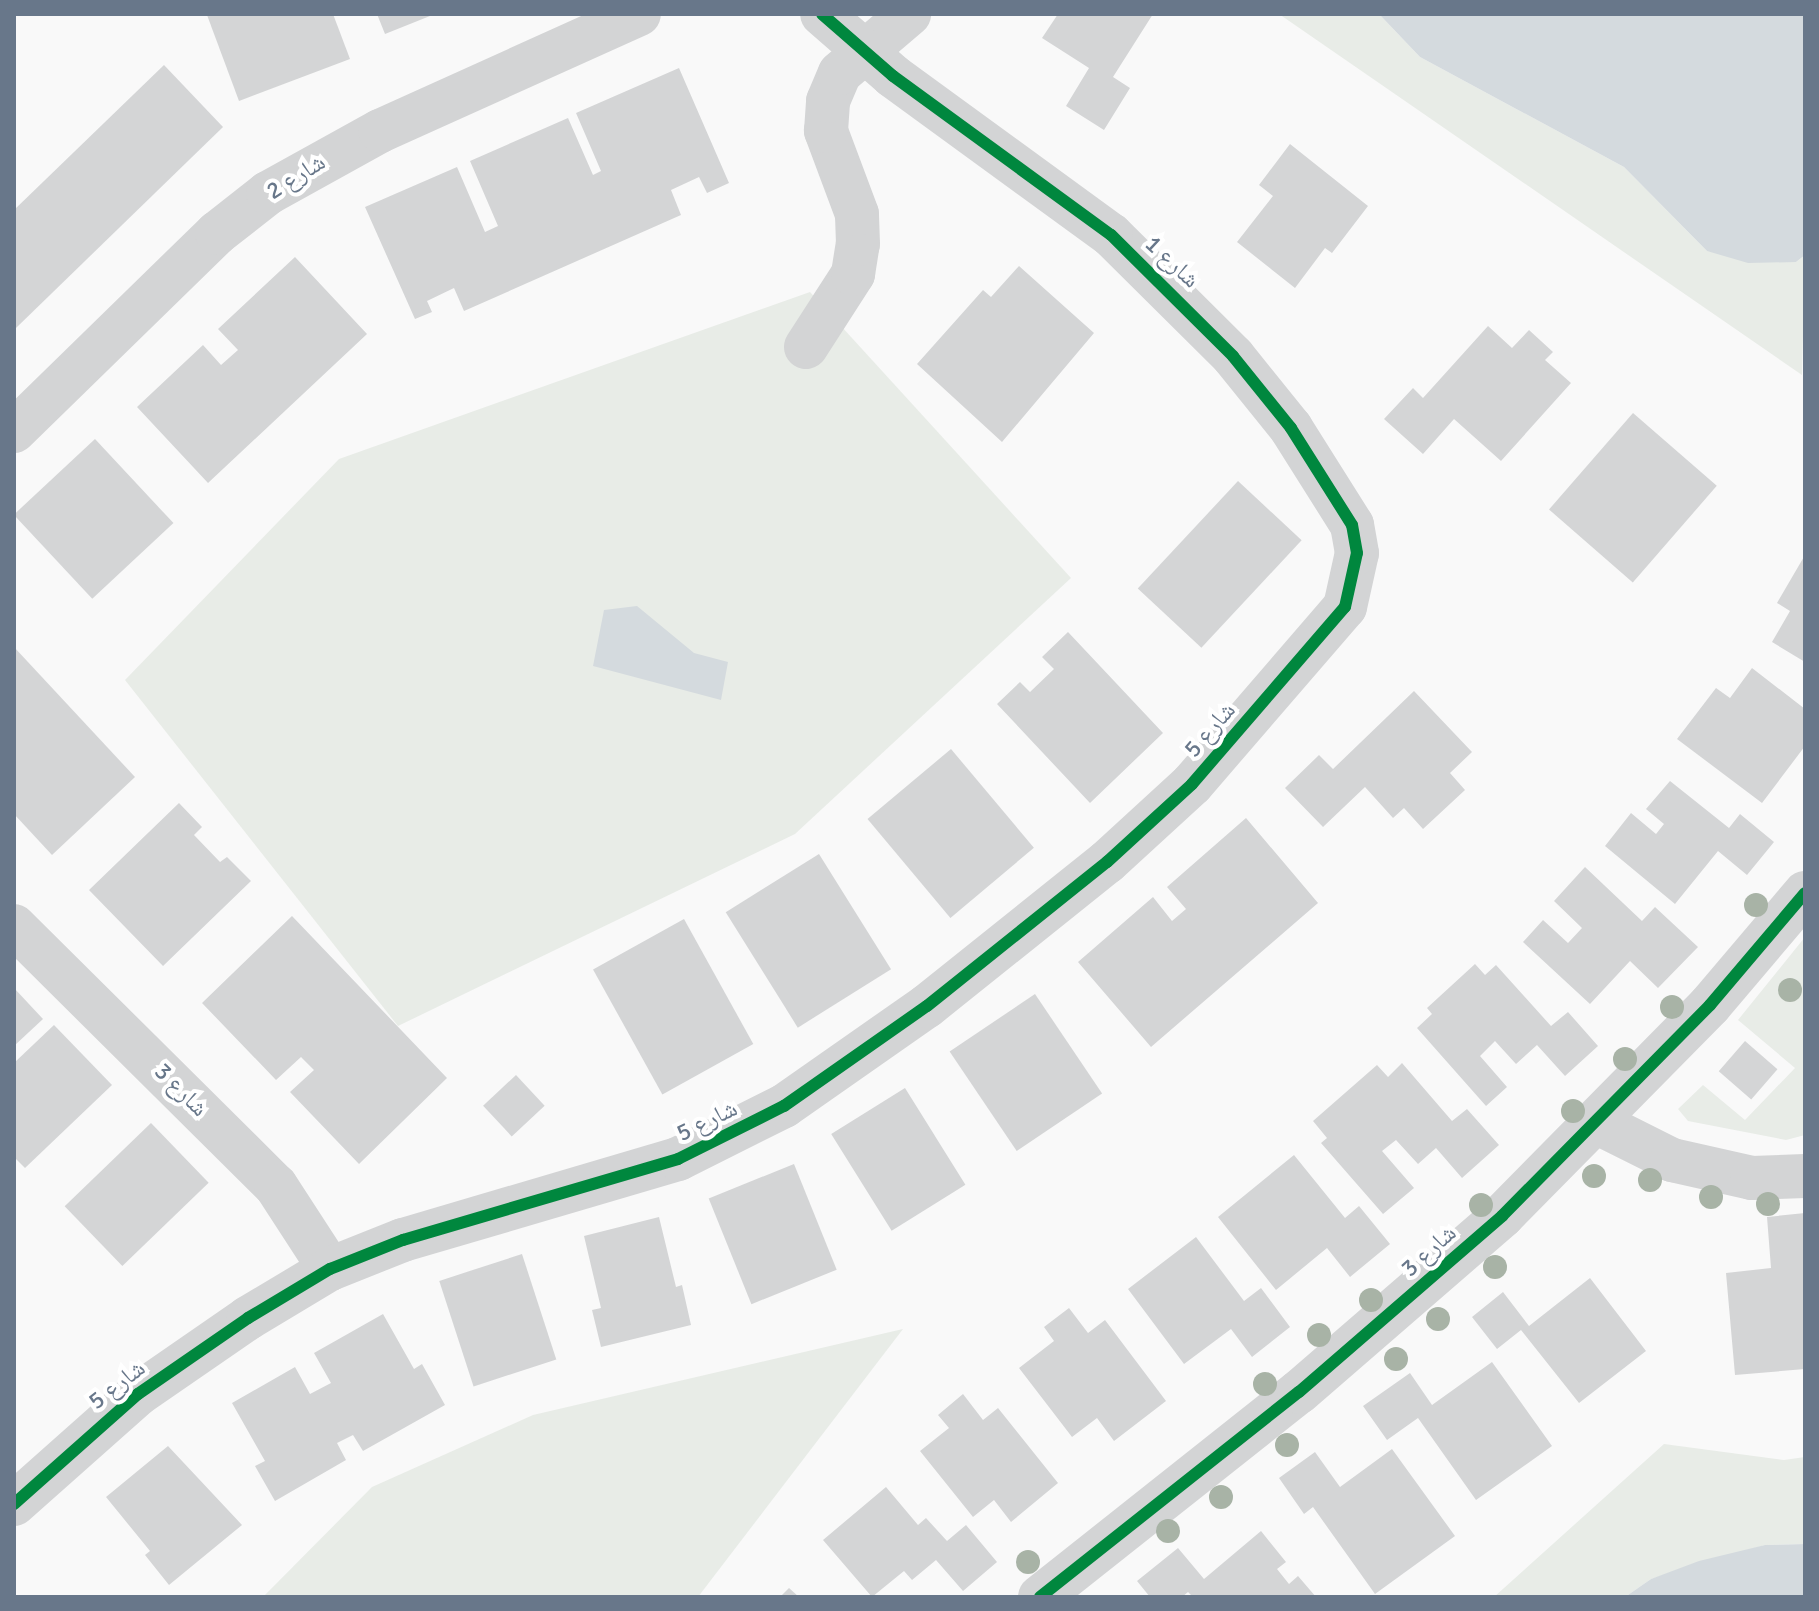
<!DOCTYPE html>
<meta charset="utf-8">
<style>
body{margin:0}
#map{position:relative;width:1819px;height:1611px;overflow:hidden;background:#f9f9f9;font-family:Signika,"Noto Naskh Arabic",sans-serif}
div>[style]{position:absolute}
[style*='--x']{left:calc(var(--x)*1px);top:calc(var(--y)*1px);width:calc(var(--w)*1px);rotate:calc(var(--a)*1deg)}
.green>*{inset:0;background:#e8ece7}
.water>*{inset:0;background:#d4dade}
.building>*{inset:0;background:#d4d5d6;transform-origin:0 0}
.minor>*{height:44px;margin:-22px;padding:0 22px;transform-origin:22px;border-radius:22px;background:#d3d4d5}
.cycleway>*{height:12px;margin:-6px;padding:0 6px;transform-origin:6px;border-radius:6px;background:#00873e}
.trees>*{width:24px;height:24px;margin:-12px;border-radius:50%;background:#a8b3a6}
span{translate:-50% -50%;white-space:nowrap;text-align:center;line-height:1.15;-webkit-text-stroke:8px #fff;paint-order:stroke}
.street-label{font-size:24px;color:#68778a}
.frame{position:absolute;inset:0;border:16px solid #68778a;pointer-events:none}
</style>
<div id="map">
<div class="green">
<div style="clip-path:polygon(1279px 14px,1379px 14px,1420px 57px,1624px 167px,1707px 251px,1796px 262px,1805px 255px,1802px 375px)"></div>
<div style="clip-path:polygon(810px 292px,1071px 578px,795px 834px,398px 1026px,125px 680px,339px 459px)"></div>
<div style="clip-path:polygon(1805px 937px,1805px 1135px,1786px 1140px,1688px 1121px,1678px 1109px,1703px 1085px,1745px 1120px,1795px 1068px,1738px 1020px)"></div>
<div style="clip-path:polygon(903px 1329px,698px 1597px,263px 1597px,372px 1487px,533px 1415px)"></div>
<div style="clip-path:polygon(1664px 1444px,1784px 1460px,1805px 1457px,1805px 1544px,1765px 1545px,1651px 1579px,1625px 1597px,1494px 1597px)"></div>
</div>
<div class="water">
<div style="clip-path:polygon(1379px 14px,1805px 14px,1805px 255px,1796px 262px,1748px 263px,1707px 251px,1624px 167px,1420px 57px)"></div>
<div style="clip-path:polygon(637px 606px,694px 653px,728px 662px,721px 700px,593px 666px,604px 610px)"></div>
<div style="clip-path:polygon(1805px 1544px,1805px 1597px,1625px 1597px,1651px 1579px,1699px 1561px,1765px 1545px)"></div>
</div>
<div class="building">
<div style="clip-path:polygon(333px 14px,350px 59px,239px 101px,207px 15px)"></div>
<div style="clip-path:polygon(377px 14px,435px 14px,385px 34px)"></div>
<div style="clip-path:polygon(1058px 14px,1153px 14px,1113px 77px,1130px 88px,1104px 130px,1066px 106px,1089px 68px,1042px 38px)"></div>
<div style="clip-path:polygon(164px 65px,223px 127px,16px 328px,14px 210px)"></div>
<div style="clip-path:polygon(679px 68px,729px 183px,707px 193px,699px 177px,671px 190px,681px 215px,464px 311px,454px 288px,427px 301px,432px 312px,415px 319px,365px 207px,457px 167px,485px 232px,498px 226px,470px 161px,568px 118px,593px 175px,601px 171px,576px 113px)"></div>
<div style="clip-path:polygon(1290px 144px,1368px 206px,1332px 253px,1325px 248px,1295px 288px,1237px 242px,1273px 196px,1259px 185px)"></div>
<div style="clip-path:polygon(295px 257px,367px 334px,208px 483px,137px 407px,203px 345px,221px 365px,238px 350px,218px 329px)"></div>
<div style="clip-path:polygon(1019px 266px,1094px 333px,1002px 442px,917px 364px,983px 290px,991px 297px)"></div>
<div style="clip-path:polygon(1488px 326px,1512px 348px,1529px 330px,1553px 352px,1545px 360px,1571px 383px,1501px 461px,1454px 419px,1423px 454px,1384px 419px,1413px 388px,1423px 398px)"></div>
<div style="left:1633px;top:413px;width:111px;height:128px;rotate:41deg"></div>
<div style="left:95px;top:439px;width:115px;height:111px;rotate:47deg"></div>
<div style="left:1238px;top:481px;width:87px;height:147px;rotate:43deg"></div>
<div style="clip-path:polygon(1805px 555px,1805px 662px,1772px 642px,1790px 611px,1777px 603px)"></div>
<div style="clip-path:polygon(1068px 632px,1163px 733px,1090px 803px,997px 704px,1020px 682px,1030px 692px,1054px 669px,1042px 657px)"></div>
<div style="clip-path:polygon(14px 647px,135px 777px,52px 855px,14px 814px)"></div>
<div style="clip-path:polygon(1752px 668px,1805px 709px,1805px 746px,1762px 803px,1677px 739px,1716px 688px,1730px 698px)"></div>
<div style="clip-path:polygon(1414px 691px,1472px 752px,1450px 773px,1465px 790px,1423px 829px,1404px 808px,1393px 818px,1365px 787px,1323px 827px,1285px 788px,1319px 755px,1333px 769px)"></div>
<div style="left:951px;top:749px;width:129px;height:109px;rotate:50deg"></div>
<div style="clip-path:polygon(1670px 781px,1729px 828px,1740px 814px,1774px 842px,1747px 875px,1718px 851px,1675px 904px,1605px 846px,1631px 813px,1656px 834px,1664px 824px,1646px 809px)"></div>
<div style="clip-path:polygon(179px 803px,202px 827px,194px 835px,220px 862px,227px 857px,251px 881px,163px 966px,89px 890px)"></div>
<div style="clip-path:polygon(1246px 818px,1318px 903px,1151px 1047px,1078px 962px,1153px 897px,1172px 921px,1186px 909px,1167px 887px)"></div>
<div style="left:819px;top:854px;width:136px;height:110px;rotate:58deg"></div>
<div style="clip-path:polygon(1585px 867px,1642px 921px,1655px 907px,1698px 947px,1658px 988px,1630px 961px,1590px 1004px,1523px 942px,1543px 920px,1568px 943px,1582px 928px,1554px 901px)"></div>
<div style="clip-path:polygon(292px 916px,447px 1078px,359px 1164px,290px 1092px,314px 1070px,301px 1057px,276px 1080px,202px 1003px)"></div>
<div style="left:684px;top:919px;width:143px;height:104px;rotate:61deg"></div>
<div style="clip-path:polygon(1475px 964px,1485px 975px,1496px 965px,1551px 1026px,1568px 1012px,1598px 1046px,1565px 1076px,1537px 1045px,1516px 1064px,1495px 1041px,1480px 1056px,1507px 1087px,1486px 1106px,1417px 1028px,1432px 1014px,1427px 1008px)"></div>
<div style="clip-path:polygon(14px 988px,43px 1019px,14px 1046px)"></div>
<div style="left:1035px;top:994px;width:120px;height:103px;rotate:56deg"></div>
<div style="clip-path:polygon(54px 1025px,112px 1085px,25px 1168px,14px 1157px,14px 1063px)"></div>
<div style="left:1745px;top:1041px;width:43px;height:40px;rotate:41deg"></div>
<div style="clip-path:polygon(1402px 1063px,1452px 1121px,1467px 1109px,1499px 1145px,1462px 1178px,1436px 1148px,1418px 1164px,1396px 1140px,1382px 1151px,1414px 1188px,1383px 1214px,1321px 1143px,1327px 1138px,1313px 1121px,1377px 1065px,1388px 1077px)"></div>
<div style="left:516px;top:1075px;width:42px;height:45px;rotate:47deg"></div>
<div style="left:905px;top:1088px;width:114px;height:87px;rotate:58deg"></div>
<div style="left:151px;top:1123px;width:83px;height:120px;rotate:46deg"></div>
<div style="clip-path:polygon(1294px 1155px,1345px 1218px,1359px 1206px,1390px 1244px,1350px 1277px,1327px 1248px,1276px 1290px,1218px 1217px)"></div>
<div style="left:794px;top:1164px;width:114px;height:92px;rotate:68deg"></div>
<div style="clip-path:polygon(1805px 1213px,1805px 1369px,1735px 1375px,1726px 1273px,1771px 1268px,1767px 1217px)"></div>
<div style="clip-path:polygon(659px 1217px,676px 1287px,682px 1285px,691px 1325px,601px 1347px,592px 1310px,601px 1308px,584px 1236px)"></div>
<div style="clip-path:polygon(1196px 1237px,1244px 1301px,1261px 1288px,1290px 1327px,1252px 1357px,1231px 1329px,1184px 1364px,1128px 1289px)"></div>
<div style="left:522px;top:1254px;width:111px;height:87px;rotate:72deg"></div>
<div style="clip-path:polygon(1590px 1278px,1646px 1351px,1579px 1403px,1521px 1330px,1497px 1349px,1472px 1317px,1503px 1292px,1529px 1326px)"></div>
<div style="clip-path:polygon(1069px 1308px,1088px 1333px,1105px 1320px,1166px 1401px,1114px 1441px,1097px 1418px,1072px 1437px,1019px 1368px,1054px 1341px,1044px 1327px)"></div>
<div style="clip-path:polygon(383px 1314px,414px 1369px,422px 1364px,445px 1405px,363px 1451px,353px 1435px,337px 1443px,346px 1460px,275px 1501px,255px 1466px,265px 1461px,232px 1403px,295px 1367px,310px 1394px,331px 1383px,314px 1353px)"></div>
<div style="clip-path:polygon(1492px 1362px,1552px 1446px,1476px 1500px,1418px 1418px,1387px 1440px,1363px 1406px,1410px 1373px,1432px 1405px)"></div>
<div style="clip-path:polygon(963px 1394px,983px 1420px,998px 1408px,1058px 1483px,1011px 1522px,994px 1500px,973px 1517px,920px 1451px,949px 1428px,938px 1415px)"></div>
<div style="clip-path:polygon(168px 1446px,242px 1525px,169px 1585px,145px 1555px,150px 1551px,106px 1497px)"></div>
<div style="clip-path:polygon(1392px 1449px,1455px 1536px,1375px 1594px,1313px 1507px,1304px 1514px,1279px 1478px,1315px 1452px,1340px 1487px)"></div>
<div style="clip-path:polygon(886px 1487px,918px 1525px,926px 1518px,947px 1541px,966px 1525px,997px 1562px,963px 1591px,936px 1560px,912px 1580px,904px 1571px,872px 1597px,823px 1540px)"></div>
<div style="clip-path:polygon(1261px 1531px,1286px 1562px,1277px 1569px,1289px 1584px,1298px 1576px,1316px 1597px,1193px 1597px,1188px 1592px,1182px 1597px,1150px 1597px,1137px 1581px,1178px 1548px,1204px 1579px)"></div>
<div style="clip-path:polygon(789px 1588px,799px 1597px,780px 1597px)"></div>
</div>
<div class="minor">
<div style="--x:806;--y:347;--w:87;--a:-57.2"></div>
<div style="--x:853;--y:274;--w:30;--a:-81"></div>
<div style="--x:858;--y:244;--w:30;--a:-92"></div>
<div style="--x:857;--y:214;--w:89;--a:-110.5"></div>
<div style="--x:826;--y:131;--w:30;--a:-86"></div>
<div style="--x:828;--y:101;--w:30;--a:-67"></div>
<div style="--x:840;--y:73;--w:91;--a:-40.5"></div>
<div style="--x:14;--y:431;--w:284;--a:-44.3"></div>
<div style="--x:217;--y:233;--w:65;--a:-38.1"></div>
<div style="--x:268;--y:193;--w:128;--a:-29"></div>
<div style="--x:380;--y:131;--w:284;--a:-24.3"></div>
<div style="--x:14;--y:926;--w:369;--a:44.8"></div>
<div style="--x:276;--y:1186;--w:99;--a:57"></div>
<div style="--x:1598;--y:1123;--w:83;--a:26.6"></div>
<div style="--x:1672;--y:1160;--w:82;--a:12.7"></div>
<div style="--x:1752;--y:1178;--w:53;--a:-2.2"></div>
<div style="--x:14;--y:1504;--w:166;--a:-41.6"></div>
<div style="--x:138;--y:1394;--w:134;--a:-34.6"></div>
<div style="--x:248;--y:1318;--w:96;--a:-30.9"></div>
<div style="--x:330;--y:1269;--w:79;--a:-21.7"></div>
<div style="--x:403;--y:1240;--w:287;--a:-16.4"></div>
<div style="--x:678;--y:1159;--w:119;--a:-26.6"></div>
<div style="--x:784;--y:1106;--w:174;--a:-35"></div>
<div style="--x:927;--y:1006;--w:231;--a:-38.7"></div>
<div style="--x:1107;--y:862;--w:115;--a:-42.5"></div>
<div style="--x:1192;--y:784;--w:234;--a:-49.2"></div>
<div style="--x:1345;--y:607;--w:55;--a:-77.5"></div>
<div style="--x:1357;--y:553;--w:28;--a:-100"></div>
<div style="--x:1352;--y:525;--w:115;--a:-122.2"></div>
<div style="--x:1291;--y:428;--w:92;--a:-128.9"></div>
<div style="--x:1233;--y:356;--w:172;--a:-135.2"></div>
<div style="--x:1111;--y:235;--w:270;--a:-143.9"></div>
<div style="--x:893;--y:76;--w:94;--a:-138.9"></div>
<div style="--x:1040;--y:1597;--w:330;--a:-38.4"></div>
<div style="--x:1299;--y:1392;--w:269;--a:-40.9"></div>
<div style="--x:1502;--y:1216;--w:296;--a:-45.4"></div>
<div style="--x:1710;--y:1005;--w:147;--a:-49.7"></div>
</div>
<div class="cycleway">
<div style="--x:14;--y:1504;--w:166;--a:-41.6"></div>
<div style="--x:138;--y:1394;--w:134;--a:-34.6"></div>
<div style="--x:248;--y:1318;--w:96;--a:-30.9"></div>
<div style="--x:330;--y:1269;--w:79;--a:-21.7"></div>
<div style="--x:403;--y:1240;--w:287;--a:-16.4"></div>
<div style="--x:678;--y:1159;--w:119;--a:-26.6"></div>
<div style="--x:784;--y:1106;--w:174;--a:-35"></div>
<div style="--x:927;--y:1006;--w:231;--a:-38.7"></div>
<div style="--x:1107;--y:862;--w:115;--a:-42.5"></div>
<div style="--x:1192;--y:784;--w:234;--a:-49.2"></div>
<div style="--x:1345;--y:607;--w:55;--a:-77.5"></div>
<div style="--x:1357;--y:553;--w:28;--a:-100"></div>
<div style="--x:1352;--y:525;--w:115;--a:-122.2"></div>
<div style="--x:1291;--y:428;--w:92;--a:-128.9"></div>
<div style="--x:1233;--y:356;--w:172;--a:-135.2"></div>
<div style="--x:1111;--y:235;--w:270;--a:-143.9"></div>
<div style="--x:893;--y:76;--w:94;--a:-138.9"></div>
<div style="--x:1040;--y:1597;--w:330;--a:-38.4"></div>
<div style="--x:1299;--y:1392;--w:269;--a:-40.9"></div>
<div style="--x:1502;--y:1216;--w:296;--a:-45.4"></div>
<div style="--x:1710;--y:1005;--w:147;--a:-49.7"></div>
</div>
<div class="trees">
<div style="left:1756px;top:905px"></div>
<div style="left:1790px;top:990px"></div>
<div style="left:1672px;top:1007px"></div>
<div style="left:1625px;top:1059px"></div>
<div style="left:1573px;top:1111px"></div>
<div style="left:1594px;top:1176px"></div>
<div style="left:1650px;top:1180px"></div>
<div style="left:1711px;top:1197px"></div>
<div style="left:1768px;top:1204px"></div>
<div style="left:1481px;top:1205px"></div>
<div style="left:1495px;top:1267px"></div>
<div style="left:1371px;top:1300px"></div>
<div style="left:1438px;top:1319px"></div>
<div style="left:1319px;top:1335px"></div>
<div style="left:1396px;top:1359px"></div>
<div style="left:1265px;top:1384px"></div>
<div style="left:1287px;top:1445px"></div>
<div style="left:1221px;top:1497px"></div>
<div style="left:1168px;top:1531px"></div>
<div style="left:1028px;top:1562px"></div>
</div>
<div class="street-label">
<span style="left:296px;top:177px;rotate:-32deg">شارع 2</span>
<span style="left:1172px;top:262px;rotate:43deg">شارع 1</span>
<span style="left:1210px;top:730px;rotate:-49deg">شارع 5</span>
<span style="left:181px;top:1090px;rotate:45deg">شارع 3</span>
<span style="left:707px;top:1121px;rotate:-26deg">شارع 5</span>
<span style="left:1429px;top:1251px;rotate:-42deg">شارع 3</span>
<span style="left:117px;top:1385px;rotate:-38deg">شارع 5</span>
</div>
<div class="frame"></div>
</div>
